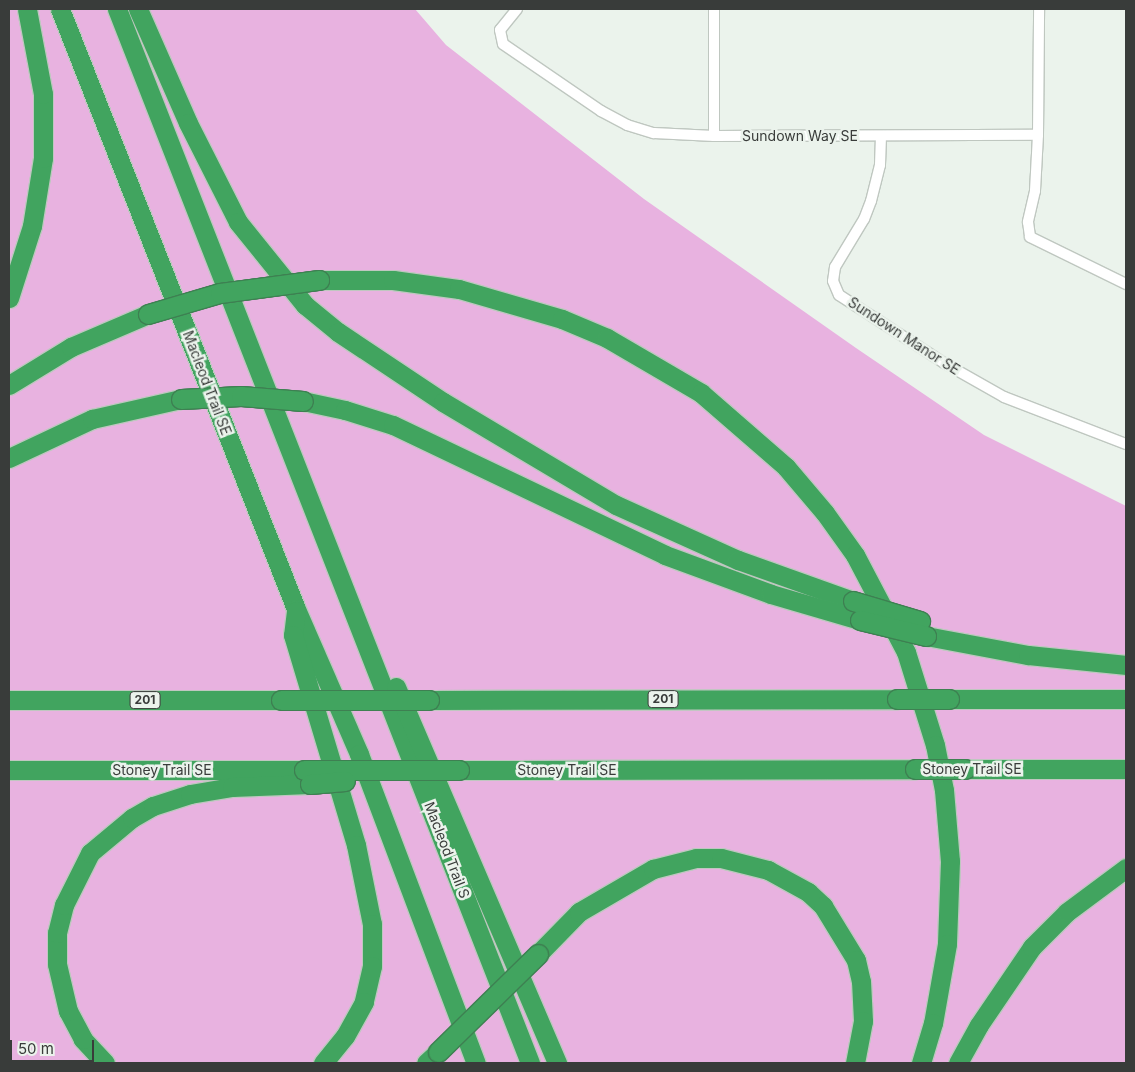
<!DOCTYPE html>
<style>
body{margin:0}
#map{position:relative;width:1135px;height:1072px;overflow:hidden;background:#ebf3ec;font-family:Inter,sans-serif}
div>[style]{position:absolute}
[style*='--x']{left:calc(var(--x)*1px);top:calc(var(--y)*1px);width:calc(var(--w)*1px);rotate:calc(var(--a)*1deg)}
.green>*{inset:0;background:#e8b2e0}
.roads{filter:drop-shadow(1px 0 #bfc7c0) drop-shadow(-1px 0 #bfc7c0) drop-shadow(0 1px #bfc7c0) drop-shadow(0 -1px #bfc7c0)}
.minor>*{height:10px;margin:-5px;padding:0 5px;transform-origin:5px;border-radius:5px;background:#fff}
.motorway>*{height:19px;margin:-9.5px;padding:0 9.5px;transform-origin:9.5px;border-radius:9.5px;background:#41a45f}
.bridges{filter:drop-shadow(1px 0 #3e8052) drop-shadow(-1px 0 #3e8052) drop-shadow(0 1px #3e8052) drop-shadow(0 -1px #3e8052)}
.motorway-bridge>*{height:19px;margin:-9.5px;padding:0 9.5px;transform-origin:9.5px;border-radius:9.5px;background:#41a45f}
span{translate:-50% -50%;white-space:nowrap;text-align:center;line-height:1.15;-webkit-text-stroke:5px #ebf3ec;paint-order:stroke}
.shield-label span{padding:1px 4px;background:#ebf3ec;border:1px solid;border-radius:4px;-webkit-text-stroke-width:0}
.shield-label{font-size:12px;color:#393c3a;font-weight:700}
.street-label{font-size:14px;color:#393c3a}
.frame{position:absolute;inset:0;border:10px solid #393c3a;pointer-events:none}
.scale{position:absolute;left:10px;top:1040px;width:84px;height:22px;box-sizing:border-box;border:2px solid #393c3a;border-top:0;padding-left:6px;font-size:15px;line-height:18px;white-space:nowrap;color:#393c3a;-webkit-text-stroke:4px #ebf3ec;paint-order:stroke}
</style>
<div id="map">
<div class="green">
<div style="clip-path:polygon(9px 9px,415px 9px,446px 45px,644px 199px,856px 348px,984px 435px,1126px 506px,1126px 1063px,9px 1063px)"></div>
</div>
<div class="roads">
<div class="minor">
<div style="--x:517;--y:9;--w:27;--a:129"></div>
<div style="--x:500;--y:30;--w:14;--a:78"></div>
<div style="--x:503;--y:44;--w:119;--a:34.4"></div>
<div style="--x:601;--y:111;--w:30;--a:28"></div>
<div style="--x:627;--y:125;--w:28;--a:17"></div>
<div style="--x:654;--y:133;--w:60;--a:2.9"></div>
<div style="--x:714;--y:136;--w:324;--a:-0.2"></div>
<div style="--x:1038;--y:135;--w:126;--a:-89.5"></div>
<div style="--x:714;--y:9;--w:127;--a:90"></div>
<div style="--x:1038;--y:135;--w:56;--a:93.1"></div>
<div style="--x:1035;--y:191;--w:32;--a:103"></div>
<div style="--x:1028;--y:222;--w:15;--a:82"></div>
<div style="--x:1030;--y:237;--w:107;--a:26.1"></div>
<div style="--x:881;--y:136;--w:29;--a:92"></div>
<div style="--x:880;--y:165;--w:37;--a:104"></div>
<div style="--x:871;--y:201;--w:19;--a:111"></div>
<div style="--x:864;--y:219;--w:56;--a:121.1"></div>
<div style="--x:835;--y:267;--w:14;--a:98"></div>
<div style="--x:833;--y:281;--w:15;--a:67"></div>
<div style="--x:839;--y:295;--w:125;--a:32.9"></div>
<div style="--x:944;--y:363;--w:69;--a:29.5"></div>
<div style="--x:1004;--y:397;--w:131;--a:21.1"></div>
</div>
<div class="motorway">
<div style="--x:60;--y:9;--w:645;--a:68.53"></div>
<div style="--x:296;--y:609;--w:158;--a:66.5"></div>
<div style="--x:359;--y:754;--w:330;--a:69.3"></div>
<div style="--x:117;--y:9;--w:1132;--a:68.6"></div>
<div style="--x:138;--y:9;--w:124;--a:66.3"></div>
<div style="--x:188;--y:123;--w:111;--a:63.2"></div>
<div style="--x:238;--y:222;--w:107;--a:51.1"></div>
<div style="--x:305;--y:305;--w:43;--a:39.3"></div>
<div style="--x:338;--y:332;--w:126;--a:33.7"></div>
<div style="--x:443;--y:402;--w:201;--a:30.8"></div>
<div style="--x:616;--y:505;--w:134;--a:24.3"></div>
<div style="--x:738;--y:560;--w:122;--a:19.6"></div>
<div style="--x:319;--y:280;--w:74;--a:0"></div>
<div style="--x:393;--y:280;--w:67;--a:7.8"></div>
<div style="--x:459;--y:289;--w:107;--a:16.2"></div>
<div style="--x:562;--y:319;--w:49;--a:22.9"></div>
<div style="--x:607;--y:338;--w:109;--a:30.3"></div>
<div style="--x:701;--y:393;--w:113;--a:41"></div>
<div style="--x:786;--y:467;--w:60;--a:49.7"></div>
<div style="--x:825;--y:513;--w:52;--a:54.5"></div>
<div style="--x:855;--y:555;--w:110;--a:62.3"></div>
<div style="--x:906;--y:652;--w:97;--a:72.7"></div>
<div style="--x:935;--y:745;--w:46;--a:78.7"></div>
<div style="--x:944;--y:790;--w:71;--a:85.2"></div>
<div style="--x:950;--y:861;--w:83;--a:92.1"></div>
<div style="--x:947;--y:944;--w:80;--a:100"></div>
<div style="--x:933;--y:1023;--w:42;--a:106.7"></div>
<div style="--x:9;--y:298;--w:76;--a:-72.3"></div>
<div style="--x:32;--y:226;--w:69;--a:-80.8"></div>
<div style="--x:43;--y:158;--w:64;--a:-90"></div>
<div style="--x:43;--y:94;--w:86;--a:-100.7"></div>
<div style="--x:9;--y:385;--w:73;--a:-31.5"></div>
<div style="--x:71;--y:347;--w:84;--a:-23.2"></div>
<div style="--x:303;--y:401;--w:43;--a:12.1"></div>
<div style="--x:345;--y:410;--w:50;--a:17.4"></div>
<div style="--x:393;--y:425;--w:301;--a:25.5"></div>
<div style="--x:665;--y:555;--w:113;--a:20.2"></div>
<div style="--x:771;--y:594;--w:93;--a:16.3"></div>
<div style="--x:9;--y:458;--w:92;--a:-25.2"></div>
<div style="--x:92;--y:419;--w:91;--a:-12.7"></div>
<div style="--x:296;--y:611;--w:24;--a:97"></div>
<div style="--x:293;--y:635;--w:219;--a:73.3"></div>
<div style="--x:356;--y:845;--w:81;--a:78.6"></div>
<div style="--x:372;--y:924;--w:42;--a:90"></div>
<div style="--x:372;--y:966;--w:37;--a:103"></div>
<div style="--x:364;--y:1002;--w:39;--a:119"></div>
<div style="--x:345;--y:1036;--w:35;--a:129"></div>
<div style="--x:926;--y:636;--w:104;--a:10.6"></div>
<div style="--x:1028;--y:655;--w:99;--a:5.8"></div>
<div style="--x:396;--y:687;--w:409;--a:66.8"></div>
<div style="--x:949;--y:699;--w:177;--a:0"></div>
<div style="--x:9;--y:700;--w:272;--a:0"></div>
<div style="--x:429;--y:700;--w:468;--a:-0.1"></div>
<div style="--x:965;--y:769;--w:161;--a:0"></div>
<div style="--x:9;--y:770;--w:295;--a:0"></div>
<div style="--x:459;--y:770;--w:456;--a:-0.1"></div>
<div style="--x:538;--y:954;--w:59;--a:-45.7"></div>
<div style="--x:579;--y:912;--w:86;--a:-30.2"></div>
<div style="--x:653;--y:869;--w:44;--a:-14.3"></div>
<div style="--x:696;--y:858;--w:25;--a:0"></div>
<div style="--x:721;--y:858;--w:49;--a:14.3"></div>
<div style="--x:768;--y:870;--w:46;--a:28.8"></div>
<div style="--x:808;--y:892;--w:21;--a:43"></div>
<div style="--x:823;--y:906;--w:63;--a:58.6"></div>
<div style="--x:856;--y:960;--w:22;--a:77"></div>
<div style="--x:861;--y:981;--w:40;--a:87.1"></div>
<div style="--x:863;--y:1021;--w:43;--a:100.8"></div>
<div style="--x:105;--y:1063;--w:33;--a:-133"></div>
<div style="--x:83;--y:1039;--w:32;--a:-118"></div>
<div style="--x:68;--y:1011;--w:48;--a:-103.2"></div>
<div style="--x:57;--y:964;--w:31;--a:-90"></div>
<div style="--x:57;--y:933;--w:29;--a:-76"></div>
<div style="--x:64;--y:905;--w:58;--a:-63.4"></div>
<div style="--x:90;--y:853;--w:55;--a:-39.8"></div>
<div style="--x:132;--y:818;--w:24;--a:-30"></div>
<div style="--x:153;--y:806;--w:39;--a:-18"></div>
<div style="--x:190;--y:794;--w:43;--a:-9.5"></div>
<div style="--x:232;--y:787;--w:78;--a:-2.2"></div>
<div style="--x:426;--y:1063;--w:16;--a:-43"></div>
<div style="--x:958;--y:1063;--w:43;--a:-61.1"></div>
<div style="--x:979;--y:1025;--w:94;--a:-55.8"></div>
<div style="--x:1032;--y:947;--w:49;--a:-45"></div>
<div style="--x:1067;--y:912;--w:74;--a:-36.7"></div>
</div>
</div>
<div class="bridges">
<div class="motorway-bridge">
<div style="--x:148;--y:314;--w:75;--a:-16.3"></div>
<div style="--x:220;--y:293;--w:100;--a:-7.5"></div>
<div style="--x:181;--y:399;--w:60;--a:-2.9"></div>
<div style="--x:241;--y:396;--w:62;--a:4.6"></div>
<div style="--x:853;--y:601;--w:70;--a:16.6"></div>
<div style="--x:860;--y:620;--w:68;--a:13.6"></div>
<div style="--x:897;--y:699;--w:52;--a:0"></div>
<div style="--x:281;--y:700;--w:148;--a:0"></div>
<div style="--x:915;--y:769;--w:50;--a:0"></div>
<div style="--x:304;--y:770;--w:155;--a:0"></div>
<div style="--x:310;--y:784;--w:35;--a:-5"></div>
<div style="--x:438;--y:1052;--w:140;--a:-44.4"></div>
</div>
</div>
<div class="shield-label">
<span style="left:663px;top:699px">201</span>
<span style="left:145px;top:700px">201</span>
</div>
<div class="street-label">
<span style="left:800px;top:136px">Sundown Way SE</span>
<span style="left:904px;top:336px;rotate:33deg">Sundown Manor SE</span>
<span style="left:207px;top:383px;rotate:69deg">Macleod Trail SE</span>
<span style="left:972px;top:769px">Stoney Trail SE</span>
<span style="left:162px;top:770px">Stoney Trail SE</span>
<span style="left:567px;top:770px">Stoney Trail SE</span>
<span style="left:447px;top:850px;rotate:69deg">Macleod Trail S</span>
</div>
<div class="frame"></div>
<div class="scale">50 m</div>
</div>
